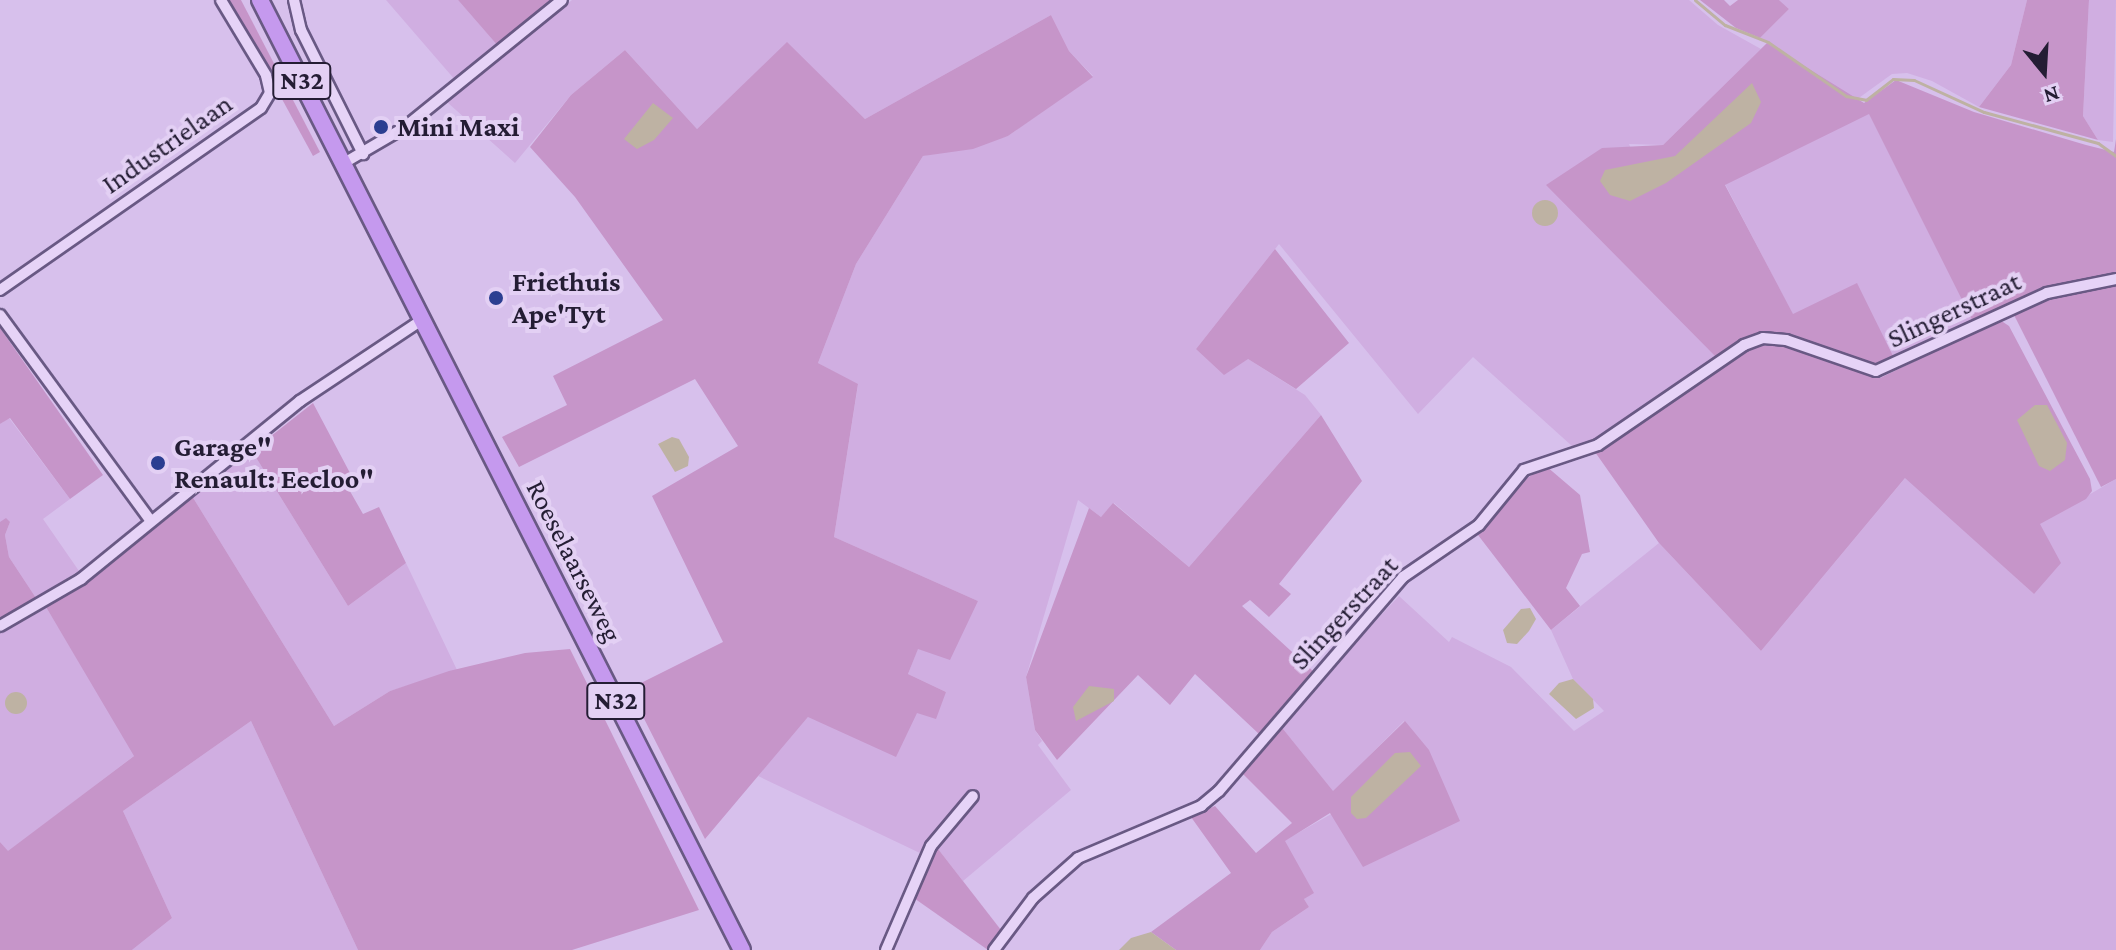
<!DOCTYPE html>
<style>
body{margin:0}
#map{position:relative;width:2116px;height:950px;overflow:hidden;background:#d7c0ec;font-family:"Crimson Pro",serif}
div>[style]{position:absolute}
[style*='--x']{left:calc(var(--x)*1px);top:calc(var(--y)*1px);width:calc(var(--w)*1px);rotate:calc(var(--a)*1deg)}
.farmland>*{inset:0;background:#d0aee1}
.green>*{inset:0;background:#c695c9}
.water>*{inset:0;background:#beb2a3}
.round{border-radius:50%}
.stream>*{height:3px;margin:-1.5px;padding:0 1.5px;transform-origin:1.5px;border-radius:1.5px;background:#beb2a3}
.roads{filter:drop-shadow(2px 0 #695984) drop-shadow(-2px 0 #695984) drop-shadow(0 2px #695984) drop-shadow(0 -2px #695984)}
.minor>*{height:10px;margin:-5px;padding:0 5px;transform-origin:5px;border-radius:5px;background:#e6d3f7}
.primary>*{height:16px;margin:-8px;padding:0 8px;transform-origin:8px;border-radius:8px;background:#c599ee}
.dots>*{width:22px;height:22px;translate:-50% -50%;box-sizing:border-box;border:4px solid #e3d0f4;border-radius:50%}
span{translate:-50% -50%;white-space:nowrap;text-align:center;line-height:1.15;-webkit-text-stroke:8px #e3d0f4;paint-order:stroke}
.shield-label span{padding:2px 6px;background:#e3d0f4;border:2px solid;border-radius:6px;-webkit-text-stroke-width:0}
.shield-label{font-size:26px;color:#241d34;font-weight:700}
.poi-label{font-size:28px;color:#241d34;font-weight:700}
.left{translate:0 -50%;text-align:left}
.street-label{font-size:28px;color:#241d34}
.north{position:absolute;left:2004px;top:32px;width:80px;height:80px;-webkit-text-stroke:6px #e3d0f4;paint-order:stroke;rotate:162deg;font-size:22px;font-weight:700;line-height:32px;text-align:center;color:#241d34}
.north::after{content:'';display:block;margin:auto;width:28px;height:36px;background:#241d34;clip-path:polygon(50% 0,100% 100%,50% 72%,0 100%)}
</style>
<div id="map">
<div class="farmland">
<div style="clip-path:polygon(386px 0,458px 0,498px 46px,456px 81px)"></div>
<div style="clip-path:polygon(572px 0,1689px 0,1718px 25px,1761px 49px,1663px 145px,1629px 144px,1718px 359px,1602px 437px,1572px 446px,1473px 357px,1418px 414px,1279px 244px,1196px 349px,1248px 359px,1305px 395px,1321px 415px,1189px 567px,1114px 503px,1101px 517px,1078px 500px,1026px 677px,1035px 730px,1042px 741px,1038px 745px,1071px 790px,963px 881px,935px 845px,977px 800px,971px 795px,936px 830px,922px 854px,758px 776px,808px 717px,917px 713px,946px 692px,908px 674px,918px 648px,978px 601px,834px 537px,858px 385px,818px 363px,856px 264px,923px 156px,1008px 136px,1093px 76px,1069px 51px,1051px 15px,865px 119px,787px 43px,697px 129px,625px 50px,571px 95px,515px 163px,447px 102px)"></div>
<div style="clip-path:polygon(1779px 0,2027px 0,2011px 65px,1979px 107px,1932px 81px,1907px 73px,1892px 74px,1856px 100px,1760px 38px,1789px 9px)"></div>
<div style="clip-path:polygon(2089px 0,2116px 0,2113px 142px,2098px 140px,2083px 116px)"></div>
<div style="clip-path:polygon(1869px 113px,1972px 320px,1889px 363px,1793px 315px,1725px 184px)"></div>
<div style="clip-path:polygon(9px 418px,70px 499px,43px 519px,79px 571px,36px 598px,9px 557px,5px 535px,10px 522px,0 522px,0 424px)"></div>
<div style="clip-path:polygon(252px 451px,348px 606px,406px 563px,457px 670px,390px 691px,334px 726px,192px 496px)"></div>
<div style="clip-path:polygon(1906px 477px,2034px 594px,2039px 524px,2116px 479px,2116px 950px,1260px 950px,1272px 932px,1309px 907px,1304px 899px,1313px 892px,1284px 841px,1431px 757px,1404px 721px,1333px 792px,1279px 724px,1399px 596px,1449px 642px,1452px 637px,1511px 667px,1574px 731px,1604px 711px,1573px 679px,1551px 630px,1659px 543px,1761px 651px)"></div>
<div style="clip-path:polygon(46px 607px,135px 755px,8px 852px,0 842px,0 631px)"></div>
<div style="clip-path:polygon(251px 721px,358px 950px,132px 950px,172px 918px,123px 811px)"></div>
</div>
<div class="green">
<div style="clip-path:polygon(228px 0,241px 0,320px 152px,313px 156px)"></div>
<div style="clip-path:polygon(458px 0,556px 0,498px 46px)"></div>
<div style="clip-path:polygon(1700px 0,1724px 0,1730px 6px,1738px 0,1779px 0,1789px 9px,1760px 38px,1736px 28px)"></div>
<div style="clip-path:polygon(2027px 0,2089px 0,2083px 116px,2098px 140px,1979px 107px,2011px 65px)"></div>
<div style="clip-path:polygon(1051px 15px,1069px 51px,1093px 77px,1008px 136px,973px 149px,923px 156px,856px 264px,818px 363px,858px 384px,834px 537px,978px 601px,950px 660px,918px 649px,908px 674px,946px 692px,936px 719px,917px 713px,896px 757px,808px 717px,705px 839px,629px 689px,723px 642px,652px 496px,738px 446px,695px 379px,519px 467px,502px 437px,567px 405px,553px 376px,663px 320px,575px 197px,530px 147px,571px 95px,625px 50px,697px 129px,787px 42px,865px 119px)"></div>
<div style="clip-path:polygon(1767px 43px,1864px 103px,1896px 80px,1974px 112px,2086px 145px,2114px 152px,2116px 139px,2116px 274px,2042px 289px,1972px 320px,1869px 114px,1725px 185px,1793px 314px,1857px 283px,1893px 356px,1889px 363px,1874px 364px,1774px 333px,1743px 340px,1718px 359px,1546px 185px,1602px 148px,1663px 145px)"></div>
<div style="clip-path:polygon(1275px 249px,1349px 343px,1296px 389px,1248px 359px,1224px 375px,1196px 349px)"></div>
<div style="clip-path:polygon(2116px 284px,2116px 479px,2101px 487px,2014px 315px,2043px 300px)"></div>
<div style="clip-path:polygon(2000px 320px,2009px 326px,2090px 479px,2092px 491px,2086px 499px,2040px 524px,2061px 563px,2034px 594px,1905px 478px,1761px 651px,1659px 543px,1595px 452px,1751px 346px,1786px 345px,1880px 378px)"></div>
<div style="clip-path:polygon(0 328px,103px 475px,70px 499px,10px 418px,0 424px)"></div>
<div style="clip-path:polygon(313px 403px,350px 473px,343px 479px,363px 514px,379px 507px,406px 563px,348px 606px,252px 451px)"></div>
<div style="clip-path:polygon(1321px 415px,1362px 481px,1279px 584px,1291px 594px,1269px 617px,1250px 600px,1242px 606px,1314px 672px,1259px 734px,1195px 674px,1170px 705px,1138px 675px,1057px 760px,1035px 730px,1026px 677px,1089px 508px,1101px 517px,1113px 503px,1189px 567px)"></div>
<div style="clip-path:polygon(1546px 466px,1580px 495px,1590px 552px,1582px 554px,1566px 588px,1580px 606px,1551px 630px,1478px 535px,1521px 482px)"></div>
<div style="clip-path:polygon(192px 496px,334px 726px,390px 691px,449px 671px,525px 653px,570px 649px,699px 910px,572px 950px,358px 950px,251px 721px,123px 811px,172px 918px,132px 950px,0 950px,0 842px,8px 851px,134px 756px,46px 607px)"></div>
<div style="clip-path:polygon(6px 518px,10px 522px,5px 535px,9px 557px,36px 598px,0 618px,0 522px)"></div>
<div style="clip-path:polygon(1405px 721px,1429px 750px,1460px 821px,1363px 867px,1330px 813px,1285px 841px,1314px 893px,1304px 899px,1309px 907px,1272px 932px,1260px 950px,1176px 950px,1151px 932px,1231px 873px,1191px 817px,1215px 806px,1256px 853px,1292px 823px,1242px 773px,1279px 724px,1333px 791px)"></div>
<div style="clip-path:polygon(935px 845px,1001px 930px,988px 950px,911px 896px)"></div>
</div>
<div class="water">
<div style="clip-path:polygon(1752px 83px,1761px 102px,1751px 123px,1666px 183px,1630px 201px,1610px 195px,1600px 181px,1605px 170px,1675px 156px)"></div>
<div style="clip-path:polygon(653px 103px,673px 118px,654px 140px,637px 149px,624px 139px)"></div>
<div class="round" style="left:1532px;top:200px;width:26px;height:26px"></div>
<div style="clip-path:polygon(2035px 405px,2047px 405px,2067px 443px,2065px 460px,2050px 471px,2039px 466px,2017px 420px)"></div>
<div style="clip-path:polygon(672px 437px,679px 439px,689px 457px,688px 466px,675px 472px,658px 444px)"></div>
<div style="clip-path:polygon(1530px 608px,1536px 619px,1529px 631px,1517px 644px,1507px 643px,1503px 630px,1521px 609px)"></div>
<div style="clip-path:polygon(1573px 679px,1593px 699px,1594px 708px,1576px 719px,1549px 694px,1559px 683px)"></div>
<div style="clip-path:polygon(1089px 686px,1114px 689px,1114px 701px,1076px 721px,1073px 707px)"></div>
<div class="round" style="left:5px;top:692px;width:22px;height:22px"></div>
<div style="clip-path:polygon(1410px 752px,1421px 766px,1366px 818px,1357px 819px,1351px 813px,1351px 797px,1395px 753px)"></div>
<div style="clip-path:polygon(1151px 932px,1176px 950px,1119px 950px,1131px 938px)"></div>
</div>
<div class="stream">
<div style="--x:1695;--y:0;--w:39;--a:40"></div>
<div style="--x:1725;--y:25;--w:46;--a:21.6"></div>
<div style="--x:1768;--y:42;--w:95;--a:34.7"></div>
<div style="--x:1846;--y:96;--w:20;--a:11"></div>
<div style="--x:1866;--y:100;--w:34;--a:-38"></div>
<div style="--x:1893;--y:79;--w:21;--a:3"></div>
<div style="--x:1914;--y:80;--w:77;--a:24.6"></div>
<div style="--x:1984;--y:112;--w:118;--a:15.2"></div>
<div style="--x:2098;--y:143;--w:22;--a:36"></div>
</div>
<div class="roads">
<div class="minor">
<div style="--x:294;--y:0;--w:31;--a:77"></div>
<div style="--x:301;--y:30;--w:139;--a:63.4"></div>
<div style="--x:344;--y:163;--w:69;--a:-30.3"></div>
<div style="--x:404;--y:128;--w:203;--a:-39"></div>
<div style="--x:0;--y:290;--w:318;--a:-34.9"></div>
<div style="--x:261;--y:108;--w:17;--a:-59"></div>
<div style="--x:270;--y:93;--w:18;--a:-103"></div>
<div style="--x:266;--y:75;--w:87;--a:-121"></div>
<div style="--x:0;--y:315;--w:255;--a:53.8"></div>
<div style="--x:0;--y:626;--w:94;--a:-30.1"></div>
<div style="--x:81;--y:579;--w:282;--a:-39.1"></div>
<div style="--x:300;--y:401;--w:146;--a:-33.6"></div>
<div style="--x:886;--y:950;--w:113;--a:-66.6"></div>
<div style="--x:931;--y:846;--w:65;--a:-50"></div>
<div style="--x:994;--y:950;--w:65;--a:-53.1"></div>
<div style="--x:1033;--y:898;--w:60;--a:-41.6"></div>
<div style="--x:1078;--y:858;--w:134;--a:-22.9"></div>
<div style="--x:1201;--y:806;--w:23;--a:-40"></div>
<div style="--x:1219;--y:791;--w:282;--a:-49.3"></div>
<div style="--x:1403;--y:577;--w:92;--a:-34.4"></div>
<div style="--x:1479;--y:525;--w:71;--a:-50.7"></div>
<div style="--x:1524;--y:470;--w:78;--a:-18.7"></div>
<div style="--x:1598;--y:445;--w:177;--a:-34.4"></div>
<div style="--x:1744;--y:345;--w:20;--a:-20"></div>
<div style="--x:1763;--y:338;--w:23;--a:5"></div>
<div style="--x:1786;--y:340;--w:95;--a:19"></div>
<div style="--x:1876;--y:371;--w:188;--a:-24.5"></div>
<div style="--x:2047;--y:293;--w:70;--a:-11.5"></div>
</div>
<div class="primary">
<div style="--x:260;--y:0;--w:1065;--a:63.1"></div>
</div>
</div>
<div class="dots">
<div style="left:381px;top:127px;background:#2b3e91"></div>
<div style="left:496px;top:298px;background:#2b3e91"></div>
<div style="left:158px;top:463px;background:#2b3e91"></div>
</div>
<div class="shield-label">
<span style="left:302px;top:81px">N32</span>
<span style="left:616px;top:701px">N32</span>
</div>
<div class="poi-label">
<span class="left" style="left:397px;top:127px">Mini Maxi</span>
<span class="left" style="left:512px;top:298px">Friethuis<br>Ape'Tyt</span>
<span class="left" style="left:174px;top:463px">Garage"<br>Renault: Eecloo"</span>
</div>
<div class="street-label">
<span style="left:167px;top:144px;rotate:-35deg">Industrielaan</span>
<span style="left:1954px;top:310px;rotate:-25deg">Slingerstraat</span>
<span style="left:574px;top:561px;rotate:63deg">Roeselaarseweg</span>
<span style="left:1344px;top:613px;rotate:-47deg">Slingerstraat</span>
</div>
<div class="north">N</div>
</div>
